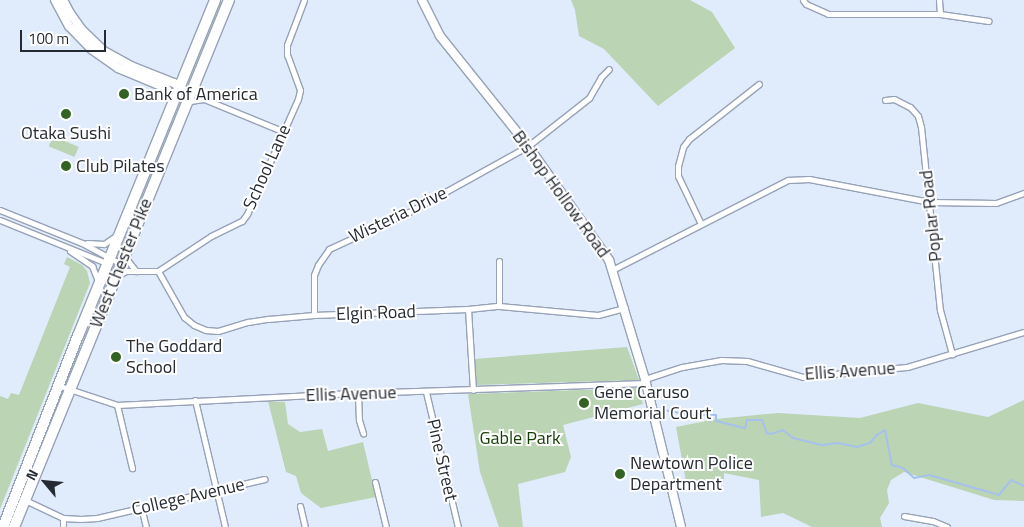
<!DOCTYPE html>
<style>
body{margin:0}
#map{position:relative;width:1024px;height:527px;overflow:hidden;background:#e0ebfc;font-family:"Titillium Web",sans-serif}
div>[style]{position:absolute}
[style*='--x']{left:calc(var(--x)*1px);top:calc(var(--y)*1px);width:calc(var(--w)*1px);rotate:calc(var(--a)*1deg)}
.green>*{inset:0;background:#bbd4b4;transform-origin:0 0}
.stream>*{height:2px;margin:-1px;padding:0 1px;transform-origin:1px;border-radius:1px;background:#a6c1ec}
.roads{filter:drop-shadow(1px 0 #96a2b6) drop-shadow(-1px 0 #96a2b6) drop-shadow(0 1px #96a2b6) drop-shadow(0 -1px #96a2b6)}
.street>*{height:5px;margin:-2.5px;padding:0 2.5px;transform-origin:2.5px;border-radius:2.5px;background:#fff}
.secondary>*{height:8px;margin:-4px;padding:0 4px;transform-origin:4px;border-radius:4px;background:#fff}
.highway>*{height:10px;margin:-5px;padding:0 5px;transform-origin:5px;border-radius:5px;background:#fff}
.dots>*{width:14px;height:14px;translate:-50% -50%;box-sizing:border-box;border:2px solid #fff;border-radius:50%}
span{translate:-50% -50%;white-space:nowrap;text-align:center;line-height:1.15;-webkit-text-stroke:4px #fff;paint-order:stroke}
.poi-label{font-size:18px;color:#262b33}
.left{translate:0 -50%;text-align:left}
.street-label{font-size:18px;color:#262b33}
.park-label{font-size:18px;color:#133e02}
.north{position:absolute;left:20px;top:457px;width:50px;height:50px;-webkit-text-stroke:4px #fff;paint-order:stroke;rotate:298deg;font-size:14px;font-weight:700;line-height:20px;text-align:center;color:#262b33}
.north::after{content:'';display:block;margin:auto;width:18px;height:22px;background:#262b33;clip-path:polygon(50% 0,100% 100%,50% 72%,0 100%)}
.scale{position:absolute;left:20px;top:30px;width:86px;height:22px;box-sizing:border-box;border:2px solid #262b33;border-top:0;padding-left:6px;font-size:15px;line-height:18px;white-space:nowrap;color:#262b33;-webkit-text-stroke:4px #fff;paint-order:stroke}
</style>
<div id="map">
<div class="green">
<div style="clip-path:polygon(571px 0,690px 0,712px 12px,735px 48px,658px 106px,604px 49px,579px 36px,575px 10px)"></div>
<div style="left:53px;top:136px;width:28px;height:11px;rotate:23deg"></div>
<div style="clip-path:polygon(67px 257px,82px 265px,87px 271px,90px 283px,0 509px,0 396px,8px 399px,11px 393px,19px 395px,70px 267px,64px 264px)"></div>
<div style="clip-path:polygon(627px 347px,639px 380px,476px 385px,474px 359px)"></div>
<div style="clip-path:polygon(639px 388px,643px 404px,563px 425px,571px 457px,565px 472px,518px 484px,523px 527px,499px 527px,480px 472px,468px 394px)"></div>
<div style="clip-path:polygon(1024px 400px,1024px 501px,994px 500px,904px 472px,891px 480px,887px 490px,889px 503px,880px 518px,882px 527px,812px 527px,783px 513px,761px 517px,759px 480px,724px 473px,724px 484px,687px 487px,676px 427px,716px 419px,778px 413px,860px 418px,918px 403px,988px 417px)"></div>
<div style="clip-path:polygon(268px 401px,285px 402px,288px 424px,300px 432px,322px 429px,328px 451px,363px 442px,376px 497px,321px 508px,301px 493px,296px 476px,286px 472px)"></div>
</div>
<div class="stream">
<div style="--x:664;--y:410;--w:25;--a:11"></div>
<div style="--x:689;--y:415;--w:27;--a:0"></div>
<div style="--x:716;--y:415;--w:6;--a:90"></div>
<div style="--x:716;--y:421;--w:30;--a:14"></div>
<div style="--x:745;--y:428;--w:8;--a:-76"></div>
<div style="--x:747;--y:420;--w:15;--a:0"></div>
<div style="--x:762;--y:420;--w:14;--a:69"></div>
<div style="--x:767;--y:433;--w:4;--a:14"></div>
<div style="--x:771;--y:434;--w:13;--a:-18"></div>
<div style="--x:783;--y:430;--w:13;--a:39"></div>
<div style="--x:793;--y:438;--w:30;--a:14"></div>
<div style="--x:822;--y:445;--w:15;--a:-8"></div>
<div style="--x:837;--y:443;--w:20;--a:11"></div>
<div style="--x:857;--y:447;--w:14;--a:-17"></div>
<div style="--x:870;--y:443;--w:11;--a:-49"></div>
<div style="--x:877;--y:435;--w:9;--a:-32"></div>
<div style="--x:885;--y:430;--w:36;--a:79"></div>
<div style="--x:892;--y:465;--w:11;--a:15"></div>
<div style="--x:903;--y:468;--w:15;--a:42"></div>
<div style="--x:914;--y:478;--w:15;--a:-11"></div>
<div style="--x:929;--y:475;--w:73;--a:15.9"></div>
<div style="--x:999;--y:495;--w:19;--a:-51"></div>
<div style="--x:1011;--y:480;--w:14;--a:25"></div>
</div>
<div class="roads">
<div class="street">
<div style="--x:803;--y:0;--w:5;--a:53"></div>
<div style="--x:806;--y:4;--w:24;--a:24"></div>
<div style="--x:828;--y:14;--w:112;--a:0"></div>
<div style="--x:940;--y:14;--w:49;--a:8.3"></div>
<div style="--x:939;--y:0;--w:14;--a:86"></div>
<div style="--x:885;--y:100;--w:9;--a:-6"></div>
<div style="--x:894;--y:99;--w:18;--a:27"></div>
<div style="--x:910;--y:107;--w:12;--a:48"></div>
<div style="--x:918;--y:116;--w:11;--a:75"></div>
<div style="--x:921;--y:127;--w:184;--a:84.1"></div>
<div style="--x:940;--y:310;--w:46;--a:74.7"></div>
<div style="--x:190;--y:101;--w:14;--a:-8"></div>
<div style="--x:204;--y:99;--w:84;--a:22.3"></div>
<div style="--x:0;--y:210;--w:88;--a:21.9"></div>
<div style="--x:82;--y:243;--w:44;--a:28.3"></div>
<div style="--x:0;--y:220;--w:118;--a:22"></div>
<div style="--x:701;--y:224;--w:53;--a:-115.6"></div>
<div style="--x:678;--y:176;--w:10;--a:-90"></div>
<div style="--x:678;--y:166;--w:20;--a:-75"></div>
<div style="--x:683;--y:147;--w:10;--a:-53"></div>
<div style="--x:689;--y:139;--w:89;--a:-38.2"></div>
<div style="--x:87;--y:243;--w:17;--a:3"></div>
<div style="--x:104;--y:244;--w:14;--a:-34"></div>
<div style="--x:70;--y:251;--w:27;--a:34"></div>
<div style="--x:92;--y:266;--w:16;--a:68"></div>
<div style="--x:125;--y:257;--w:18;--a:52"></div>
<div style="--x:499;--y:261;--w:45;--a:90"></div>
<div style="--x:612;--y:270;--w:198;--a:-27.1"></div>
<div style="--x:788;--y:180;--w:21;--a:-3"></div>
<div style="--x:809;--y:179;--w:123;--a:10.8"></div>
<div style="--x:930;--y:202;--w:66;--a:0.9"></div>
<div style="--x:996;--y:203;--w:30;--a:-20"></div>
<div style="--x:158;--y:271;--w:53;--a:60.5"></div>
<div style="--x:184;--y:317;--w:13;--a:39"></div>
<div style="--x:194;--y:325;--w:13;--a:23"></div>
<div style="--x:206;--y:330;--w:12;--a:5"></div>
<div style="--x:218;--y:331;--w:31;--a:-17"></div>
<div style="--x:248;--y:322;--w:20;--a:-9"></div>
<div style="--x:268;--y:319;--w:46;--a:-5"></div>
<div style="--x:314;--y:315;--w:154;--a:-2.2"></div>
<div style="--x:468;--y:309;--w:31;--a:-6"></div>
<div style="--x:499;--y:306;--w:99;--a:5.2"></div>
<div style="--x:598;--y:315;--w:28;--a:-15"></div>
<div style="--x:118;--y:275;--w:9;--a:-27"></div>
<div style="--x:126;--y:271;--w:32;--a:0"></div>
<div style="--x:158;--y:271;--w:64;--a:-33.4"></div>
<div style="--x:211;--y:236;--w:34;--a:-26"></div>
<div style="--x:242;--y:221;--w:9;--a:-54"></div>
<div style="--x:247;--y:214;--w:126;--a:-66.1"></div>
<div style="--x:298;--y:99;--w:9;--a:-77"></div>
<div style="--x:300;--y:90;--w:37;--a:-110"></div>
<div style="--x:287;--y:55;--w:10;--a:-90"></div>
<div style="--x:287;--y:45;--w:48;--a:-69.3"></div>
<div style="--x:468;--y:309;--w:81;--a:86.5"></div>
<div style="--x:314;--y:315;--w:40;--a:-90"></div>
<div style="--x:314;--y:275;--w:11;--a:-68"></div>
<div style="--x:318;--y:265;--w:19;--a:-55"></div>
<div style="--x:329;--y:249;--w:88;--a:-24.8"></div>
<div style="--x:409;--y:212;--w:136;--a:-29"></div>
<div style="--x:528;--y:146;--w:78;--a:-38.2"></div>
<div style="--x:589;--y:98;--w:24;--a:-60"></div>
<div style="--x:601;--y:77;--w:11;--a:-45"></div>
<div style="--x:645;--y:379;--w:39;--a:-18"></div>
<div style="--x:682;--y:367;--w:40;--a:-10"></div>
<div style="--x:721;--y:360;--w:26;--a:2"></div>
<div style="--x:747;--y:361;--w:58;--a:15.9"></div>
<div style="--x:803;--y:377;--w:104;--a:-5.5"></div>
<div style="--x:907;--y:367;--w:122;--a:-16.7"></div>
<div style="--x:60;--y:386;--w:60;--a:18.4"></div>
<div style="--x:117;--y:405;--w:241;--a:-2.9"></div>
<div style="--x:358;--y:393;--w:288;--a:-2"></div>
<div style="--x:426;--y:392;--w:139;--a:76.7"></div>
<div style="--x:358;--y:393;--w:27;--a:88"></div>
<div style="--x:359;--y:420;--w:14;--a:73"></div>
<div style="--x:195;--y:400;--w:130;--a:76.7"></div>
<div style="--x:117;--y:405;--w:65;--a:76.6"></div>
<div style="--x:375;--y:482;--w:46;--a:76.3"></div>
<div style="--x:25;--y:500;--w:42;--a:25.3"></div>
<div style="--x:63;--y:518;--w:18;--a:3"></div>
<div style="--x:81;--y:519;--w:16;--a:-4"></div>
<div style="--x:97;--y:518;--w:172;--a:-13.1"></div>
<div style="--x:300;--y:506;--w:22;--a:77"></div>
<div style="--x:141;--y:507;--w:21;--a:76"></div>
<div style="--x:904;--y:516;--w:29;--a:10"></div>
<div style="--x:933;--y:521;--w:15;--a:23"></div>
<div style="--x:63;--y:518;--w:9;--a:90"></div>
</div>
<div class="secondary">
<div style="--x:55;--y:0;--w:30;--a:62"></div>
<div style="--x:69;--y:26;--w:32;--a:46"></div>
<div style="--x:91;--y:49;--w:33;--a:35"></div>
<div style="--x:118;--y:68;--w:52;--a:22.6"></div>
<div style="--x:166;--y:88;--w:11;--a:56"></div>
<div style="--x:172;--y:97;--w:6;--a:81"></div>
<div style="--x:63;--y:0;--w:15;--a:62"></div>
<div style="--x:70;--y:13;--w:19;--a:55"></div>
<div style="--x:81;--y:29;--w:32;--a:44"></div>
<div style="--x:104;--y:51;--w:31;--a:29"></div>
<div style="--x:131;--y:66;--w:46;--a:21.6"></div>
<div style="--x:174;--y:83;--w:20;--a:37"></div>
<div style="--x:422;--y:0;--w:40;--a:63.4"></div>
<div style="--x:440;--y:36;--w:141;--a:51.3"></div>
<div style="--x:528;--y:146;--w:140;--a:54.6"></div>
<div style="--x:609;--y:260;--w:124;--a:73.2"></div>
<div style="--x:645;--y:379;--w:152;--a:76.3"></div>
</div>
<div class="highway">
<div style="--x:3;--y:527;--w:205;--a:-68.6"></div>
<div style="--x:78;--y:336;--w:363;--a:-67.8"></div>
<div style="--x:14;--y:527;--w:569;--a:-67.81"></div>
</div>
</div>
<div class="dots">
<div style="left:124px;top:94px;background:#336323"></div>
<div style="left:66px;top:114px;background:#336323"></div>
<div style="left:66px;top:166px;background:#336323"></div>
<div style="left:116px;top:357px;background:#336323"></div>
<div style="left:584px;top:403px;background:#336323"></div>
<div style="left:620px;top:474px;background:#336323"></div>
</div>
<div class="poi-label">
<span class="left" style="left:134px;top:94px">Bank of America</span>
<span style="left:66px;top:133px">Otaka Sushi</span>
<span class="left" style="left:76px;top:166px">Club Pilates</span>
<span class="left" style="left:126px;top:357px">The Goddard<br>School</span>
<span class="left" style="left:594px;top:403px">Gene Caruso<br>Memorial Court</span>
<span class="left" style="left:630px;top:474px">Newtown Police<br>Department</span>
</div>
<div class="street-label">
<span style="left:267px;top:167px;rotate:-66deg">School Lane</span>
<span style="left:561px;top:194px;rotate:54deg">Bishop Hollow Road</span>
<span style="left:398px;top:215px;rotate:-26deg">Wisteria Drive</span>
<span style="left:931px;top:216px;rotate:-96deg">Poplar Road</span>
<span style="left:121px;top:263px;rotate:-68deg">West Chester Pike</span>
<span style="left:376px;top:313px;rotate:-2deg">Elgin Road</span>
<span style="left:850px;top:371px;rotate:-4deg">Ellis Avenue</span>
<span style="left:351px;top:394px;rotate:-2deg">Ellis Avenue</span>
<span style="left:442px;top:460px;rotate:77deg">Pine Street</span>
<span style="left:188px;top:497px;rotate:-13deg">College Avenue</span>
</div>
<div class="park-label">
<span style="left:520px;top:438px">Gable Park</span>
</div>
<div class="north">N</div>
<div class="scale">100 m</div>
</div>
